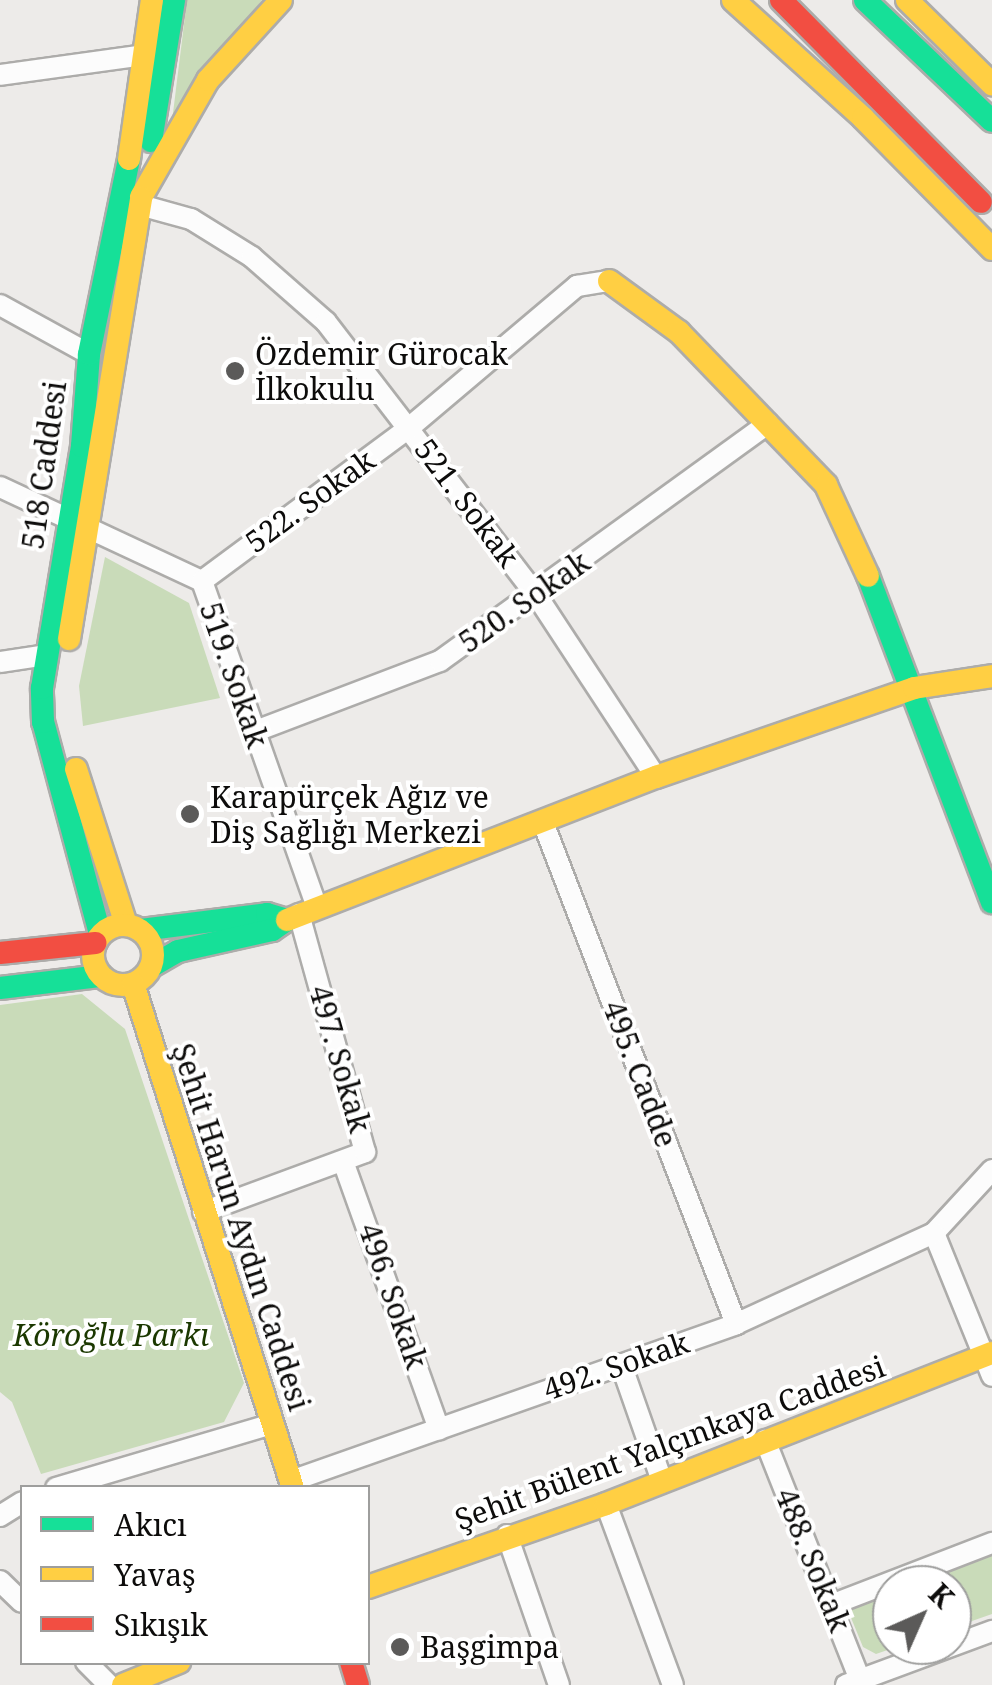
<!DOCTYPE html>
<meta charset="utf-8">
<style>
body{margin:0}
#map{position:relative;width:992px;height:1685px;overflow:hidden;background:#edebe9;font-family:"Noto Serif",serif}
div>[style]{position:absolute}
[style*='--x']{left:calc(var(--x)*1px);top:calc(var(--y)*1px);width:calc(var(--w)*1px);rotate:calc(var(--a)*1deg)}
.green>*{inset:0;background:#c9dbb9}
.roads{filter:drop-shadow(2px 0 #adacaa) drop-shadow(-2px 0 #adacaa) drop-shadow(0 2px #adacaa) drop-shadow(0 -2px #adacaa)}
.street>*{height:20px;margin:-10px;padding:0 10px;transform-origin:10px;border-radius:10px;background:#fcfcfc}
.fast>*{height:22px;margin:-11px;padding:0 11px;transform-origin:11px;border-radius:11px;background:#16e098}
.slow>*{height:22px;margin:-11px;padding:0 11px;transform-origin:11px;border-radius:11px;background:#ffcf43}
.slow>.ring{margin:-11px;padding:0;box-sizing:content-box;background:none;border:22px solid #ffcf43;border-radius:50%}
.jam>*{height:22px;margin:-11px;padding:0 11px;transform-origin:11px;border-radius:11px;background:#f24e42}
.dots>*{width:28px;height:28px;translate:-50% -50%;box-sizing:border-box;border:5px solid #fff;border-radius:50%}
span{translate:-50% -50%;white-space:nowrap;text-align:center;line-height:1.15;-webkit-text-stroke:8px #fff;paint-order:stroke}
.poi-label{font-size:30px;color:#0d0c0b}
.left{translate:0 -50%;text-align:left}
.street-label{font-size:30px;color:#0d0c0b}
.park-label{font-size:30px;color:#1b3800;font-style:italic}
.legend{position:absolute;left:20px;top:1485px;width:350px;height:180px;box-sizing:border-box;background:#fff;border:2px solid #9e9e9d;margin:0;padding:12px 18px;list-style:none;font-size:30px;color:#0d0c0b}
.legend li{display:flex;align-items:center;gap:20px;height:50px}
.legend b{width:50px;border:2px solid #9e9e9d}
.north{position:absolute;left:872px;top:1565px;width:100px;height:100px;box-sizing:border-box;background:#fff;border:2px solid #9e9e9d;border-radius:50%;rotate:45deg;font-size:28px;font-weight:700;line-height:40px;text-align:center;color:#0d0c0b}
.north::after{content:'';display:block;margin:auto;width:35px;height:45px;background:#5b5a59;clip-path:polygon(50% 0,100% 100%,50% 72%,0 100%)}
</style>
<div id="map">
<div class="green">
<div style="clip-path:polygon(187px 0,262px 0,172px 121px)"></div>
<div style="clip-path:polygon(105px 557px,189px 603px,220px 698px,83px 726px,79px 686px)"></div>
<div style="clip-path:polygon(82px 994px,125px 1029px,244px 1383px,224px 1422px,41px 1474px,12px 1402px,0 1392px,0 1005px)"></div>
<div style="clip-path:polygon(992px 1553px,992px 1614px,952px 1628px,952px 1585px,907px 1585px)"></div>
<div style="clip-path:polygon(892px 1591px,892px 1645px,902px 1645px,876px 1654px,863px 1647px,847px 1608px)"></div>
</div>
<div class="roads">
<div class="street">
<div style="--x:0;--y:75;--w:146;--a:-7.9"></div>
<div style="--x:140;--y:205;--w:53;--a:15.4"></div>
<div style="--x:191;--y:219;--w:72;--a:31.9"></div>
<div style="--x:252;--y:257;--w:98;--a:41.3"></div>
<div style="--x:326;--y:322;--w:346;--a:52.4"></div>
<div style="--x:537;--y:596;--w:217;--a:56.7"></div>
<div style="--x:0;--y:305;--w:102;--a:28.8"></div>
<div style="--x:0;--y:487;--w:223;--a:25"></div>
<div style="--x:202;--y:581;--w:346;--a:70.6"></div>
<div style="--x:202;--y:581;--w:259;--a:-36.5"></div>
<div style="--x:410;--y:427;--w:219;--a:-40.2"></div>
<div style="--x:577;--y:286;--w:32;--a:-9"></div>
<div style="--x:0;--y:662;--w:48;--a:-8.5"></div>
<div style="--x:253;--y:732;--w:200;--a:-20.8"></div>
<div style="--x:440;--y:661;--w:405;--a:-35.9"></div>
<div style="--x:544;--y:825;--w:535;--a:68.95"></div>
<div style="--x:344;--y:1164;--w:282;--a:70.3"></div>
<div style="--x:992;--y:1170;--w:86;--a:132.6"></div>
<div style="--x:934;--y:1233;--w:154;--a:67.9"></div>
<div style="--x:203;--y:1212;--w:173;--a:-20.3"></div>
<div style="--x:365;--y:1152;--w:247;--a:-105.5"></div>
<div style="--x:621;--y:1364;--w:124;--a:70.7"></div>
<div style="--x:765;--y:1440;--w:258;--a:68.4"></div>
<div style="--x:291;--y:1481;--w:472;--a:-19.4"></div>
<div style="--x:736;--y:1324;--w:218;--a:-24.7"></div>
<div style="--x:56;--y:1488;--w:225;--a:-16.5"></div>
<div style="--x:606;--y:1504;--w:193;--a:69.7"></div>
<div style="--x:0;--y:1516;--w:26;--a:-32"></div>
<div style="--x:507;--y:1535;--w:159;--a:70.9"></div>
<div style="--x:0;--y:1581;--w:30;--a:44"></div>
<div style="--x:831;--y:1605;--w:173;--a:-21.1"></div>
<div style="--x:86;--y:1662;--w:33;--a:45"></div>
<div style="--x:846;--y:1685;--w:156;--a:-20.3"></div>
</div>
<div class="fast">
<div style="--x:865;--y:0;--w:175;--a:43.6"></div>
<div style="--x:151;--y:141;--w:143;--a:-80.7"></div>
<div style="--x:868;--y:576;--w:349;--a:69.2"></div>
<div style="--x:141;--y:930;--w:127;--a:-7.2"></div>
<div style="--x:267;--y:914;--w:21;--a:17"></div>
<div style="--x:287;--y:920;--w:18;--a:146"></div>
<div style="--x:272;--y:930;--w:96;--a:167.4"></div>
<div style="--x:178;--y:951;--w:30;--a:150"></div>
<div style="--x:100;--y:934;--w:220;--a:-105"></div>
<div style="--x:43;--y:722;--w:34;--a:-92"></div>
<div style="--x:42;--y:688;--w:245;--a:-80.6"></div>
<div style="--x:82;--y:446;--w:92;--a:-85.6"></div>
<div style="--x:89;--y:354;--w:199;--a:-78.4"></div>
<div style="--x:0;--y:988;--w:102;--a:-6.8"></div>
</div>
<div class="slow">
<div style="--x:733;--y:0;--w:176;--a:42.2"></div>
<div style="--x:863;--y:118;--w:184;--a:45.4"></div>
<div style="--x:907;--y:0;--w:120;--a:44.7"></div>
<div style="--x:129;--y:159;--w:161;--a:-81.8"></div>
<div style="--x:141;--y:197;--w:135;--a:-60.2"></div>
<div style="--x:208;--y:80;--w:108;--a:-47.6"></div>
<div style="--x:609;--y:281;--w:87;--a:36.1"></div>
<div style="--x:679;--y:332;--w:212;--a:46.1"></div>
<div style="--x:826;--y:485;--w:100;--a:65.2"></div>
<div style="--x:69;--y:639;--w:447;--a:-80.7"></div>
<div style="--x:76;--y:769;--w:164;--a:72.2"></div>
<div style="--x:287;--y:920;--w:396;--a:-21.2"></div>
<div style="--x:656;--y:777;--w:273;--a:-19"></div>
<div style="--x:914;--y:688;--w:79;--a:-8.7"></div>
<div class="ring" style="left:93px;top:925px;width:38px;height:38px"></div>
<div style="--x:133;--y:984;--w:529;--a:72.39"></div>
<div style="--x:368;--y:1587;--w:252;--a:-19.2"></div>
<div style="--x:606;--y:1504;--w:414;--a:-21.4"></div>
<div style="--x:123;--y:1685;--w:61;--a:-22.3"></div>
</div>
<div class="jam">
<div style="--x:781;--y:0;--w:284;--a:45.3"></div>
<div style="--x:0;--y:953;--w:96;--a:-6"></div>
<div style="--x:351;--y:1662;--w:24;--a:73"></div>
</div>
</div>
<div class="dots">
<div style="left:235px;top:371px;background:#5b5a59"></div>
<div style="left:190px;top:814px;background:#5b5a59"></div>
<div style="left:400px;top:1647px;background:#5b5a59"></div>
</div>
<div class="poi-label">
<span class="left" style="left:255px;top:371px">Özdemir Gürocak<br>İlkokulu</span>
<span class="left" style="left:210px;top:814px">Karapürçek Ağız ve<br>Diş Sağlığı Merkezi</span>
<span class="left" style="left:420px;top:1647px">Başgimpa</span>
</div>
<div class="street-label">
<span style="left:44px;top:465px;rotate:-82deg">518 Caddesi</span>
<span style="left:310px;top:501px;rotate:-36deg">522. Sokak</span>
<span style="left:467px;top:503px;rotate:53deg">521. Sokak</span>
<span style="left:524px;top:602px;rotate:-35deg">520. Sokak</span>
<span style="left:234px;top:675px;rotate:71deg">519. Sokak</span>
<span style="left:340px;top:1059px;rotate:74deg">497. Sokak</span>
<span style="left:640px;top:1074px;rotate:69deg">495. Cadde</span>
<span style="left:241px;top:1227px;rotate:72deg">Şehit Harun Aydın Caddesi</span>
<span style="left:393px;top:1296px;rotate:71deg">496. Sokak</span>
<span style="left:616px;top:1366px;rotate:-19deg">492. Sokak</span>
<span style="left:670px;top:1443px;rotate:-20deg">Şehit Bülent Yalçınkaya Caddesi</span>
<span style="left:813px;top:1560px;rotate:68deg">488. Sokak</span>
</div>
<div class="park-label">
<span style="left:111px;top:1335px">Köroğlu Parkı</span>
</div>
<ul class="legend">
<li><b style="height:12px;background:#16e098"></b>Akıcı</li>
<li><b style="height:12px;background:#ffcf43"></b>Yavaş</li>
<li><b style="height:12px;background:#f24e42"></b>Sıkışık</li>
</ul>
<div class="north">K</div>
</div>
